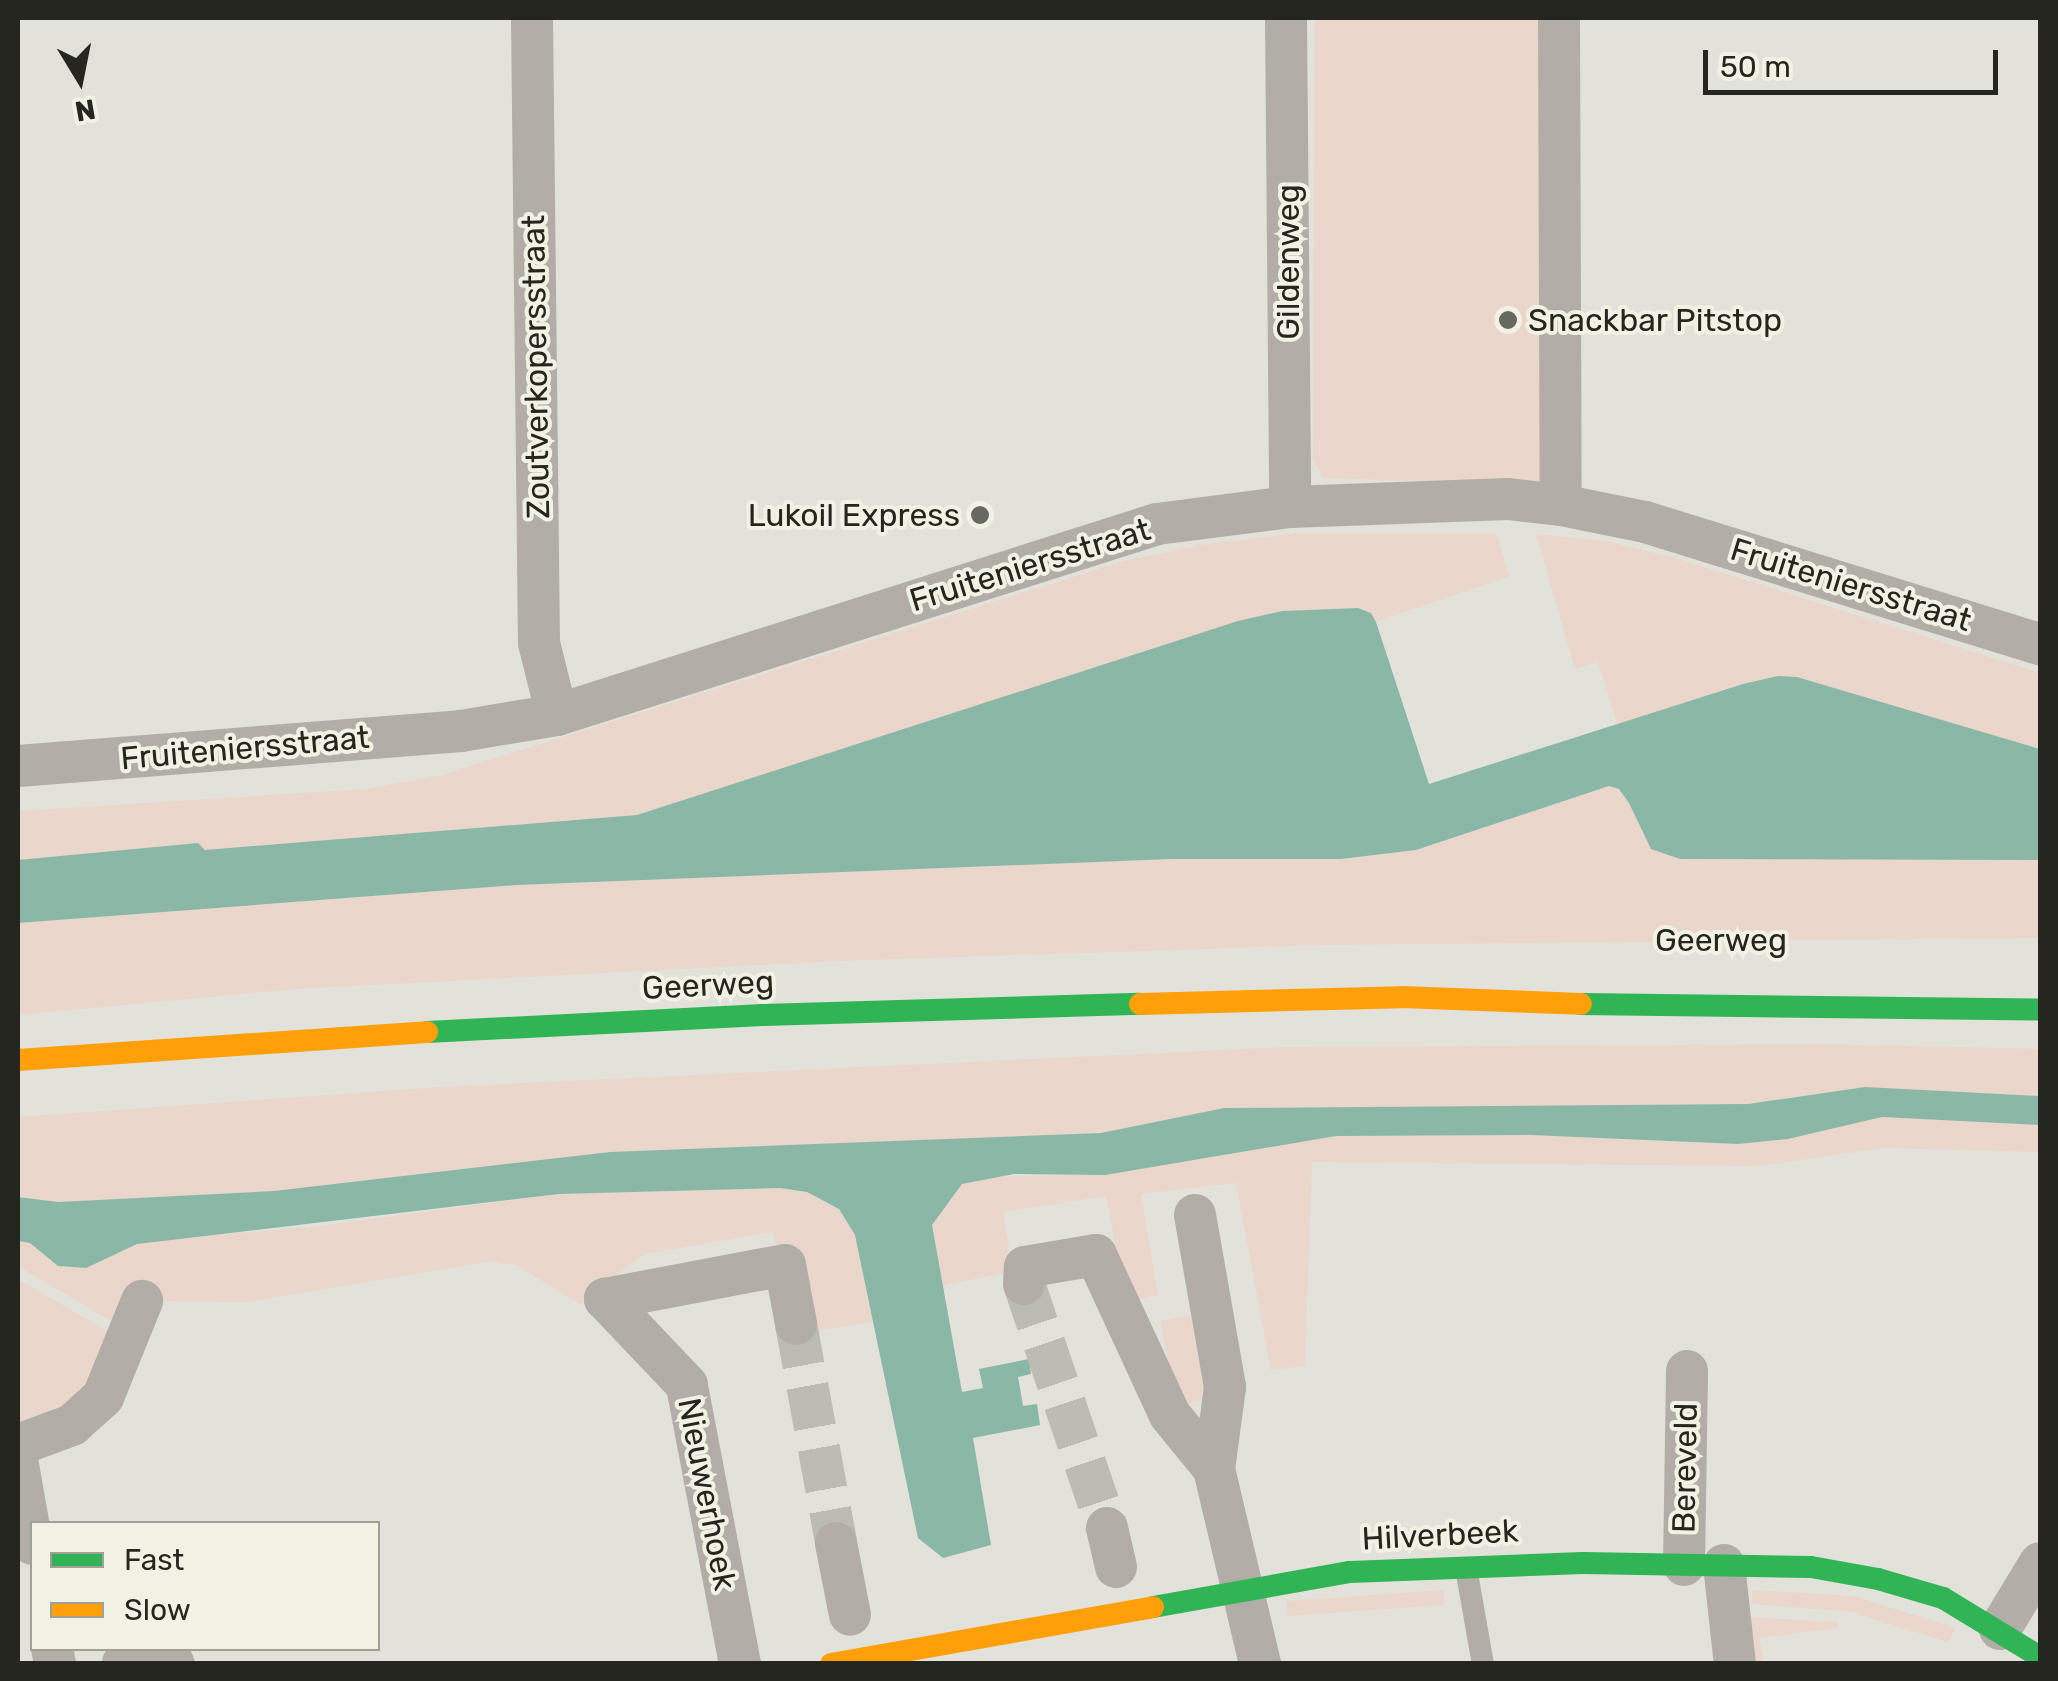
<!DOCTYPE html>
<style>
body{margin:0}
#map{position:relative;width:2058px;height:1681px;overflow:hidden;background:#e2e2da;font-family:Rubik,sans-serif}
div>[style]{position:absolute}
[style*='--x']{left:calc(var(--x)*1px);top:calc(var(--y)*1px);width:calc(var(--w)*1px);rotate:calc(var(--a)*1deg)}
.green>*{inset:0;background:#ead6cb;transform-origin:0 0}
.water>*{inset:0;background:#8bb7a7}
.street-tunnel>*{height:42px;margin-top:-21px;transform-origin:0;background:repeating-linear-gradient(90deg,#bcbcb5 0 42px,transparent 0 63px)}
.lane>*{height:22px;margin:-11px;padding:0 11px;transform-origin:11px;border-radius:11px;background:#b2aea7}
.street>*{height:42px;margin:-21px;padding:0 21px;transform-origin:21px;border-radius:21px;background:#b2aea7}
.fast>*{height:22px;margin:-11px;padding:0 11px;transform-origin:11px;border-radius:11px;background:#30b455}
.slow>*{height:22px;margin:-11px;padding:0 11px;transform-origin:11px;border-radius:11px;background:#ff9f0a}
.dots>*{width:28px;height:28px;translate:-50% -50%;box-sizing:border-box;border:5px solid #f2f2e4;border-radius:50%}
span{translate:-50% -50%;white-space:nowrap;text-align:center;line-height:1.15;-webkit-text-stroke:8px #f2f2e4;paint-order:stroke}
.street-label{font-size:32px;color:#262621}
.poi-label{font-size:32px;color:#262621}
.left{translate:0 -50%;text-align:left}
.right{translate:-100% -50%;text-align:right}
.frame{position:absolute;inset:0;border:20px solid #262621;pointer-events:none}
.legend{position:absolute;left:30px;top:1521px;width:350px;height:130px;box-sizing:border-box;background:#f2f2e4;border:2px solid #a0a096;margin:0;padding:12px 18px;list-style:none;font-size:30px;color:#262621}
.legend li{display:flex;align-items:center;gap:20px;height:50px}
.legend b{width:50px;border:2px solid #a0a096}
.north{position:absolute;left:30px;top:30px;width:100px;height:100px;-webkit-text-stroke:8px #f2f2e4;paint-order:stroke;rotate:170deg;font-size:28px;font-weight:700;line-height:40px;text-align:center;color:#262621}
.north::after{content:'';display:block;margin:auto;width:35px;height:45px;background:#262621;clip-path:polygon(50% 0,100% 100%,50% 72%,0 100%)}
.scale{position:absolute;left:1703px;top:50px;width:295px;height:45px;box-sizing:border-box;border:5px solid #262621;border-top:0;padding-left:12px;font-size:30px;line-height:35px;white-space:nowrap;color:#262621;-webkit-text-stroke:8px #f2f2e4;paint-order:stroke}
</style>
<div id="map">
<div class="green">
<div style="clip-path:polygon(1315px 18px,1547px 18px,1549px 485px,1324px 478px,1313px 460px)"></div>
<div style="clip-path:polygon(1298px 533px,1496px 533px,1509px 576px,1376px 622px,1371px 613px,1358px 608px,1282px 611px,1239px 621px,637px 815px,204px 850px,197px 843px,18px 860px,18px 811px,366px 789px,442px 775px,1124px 561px,1201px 545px)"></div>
<div style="clip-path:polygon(1536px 534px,1605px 541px,1675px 558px,2040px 673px,2040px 749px,1797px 677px,1779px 676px,1618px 726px,1598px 662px,1575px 669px)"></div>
<div style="clip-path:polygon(1609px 786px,1619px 789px,1629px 803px,1651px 849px,1680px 859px,2040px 860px,2040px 938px,1323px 945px,839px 961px,295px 989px,18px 1015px,18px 923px,517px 885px,1171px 859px,1342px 859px,1416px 850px)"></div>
<div style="clip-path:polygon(1826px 1044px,2040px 1049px,2040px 1096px,1865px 1087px,1748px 1104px,1224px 1108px,1101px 1133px,610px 1152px,274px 1191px,58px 1202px,18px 1197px,18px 1117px,440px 1087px,1288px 1047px)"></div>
<div style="clip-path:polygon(1882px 1117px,2040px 1125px,2040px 1152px,1882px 1148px,1762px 1166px,1312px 1162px,1305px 1366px,1271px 1370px,1236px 1183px,1141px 1194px,1158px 1295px,1127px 1302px,1106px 1196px,1003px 1212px,1013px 1271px,941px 1286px,932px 1246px,932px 1224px,942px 1207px,962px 1184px,988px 1177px,1106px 1174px,1336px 1136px,1531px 1135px,1738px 1144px,1788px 1139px)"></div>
<div style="clip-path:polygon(780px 1188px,807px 1192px,839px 1209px,855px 1235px,876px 1321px,804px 1333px,789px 1300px,773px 1232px,644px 1254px,580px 1304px,518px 1266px,493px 1261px,247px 1302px,159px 1301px,123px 1295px,111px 1321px,18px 1266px,18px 1241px,30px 1243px,58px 1266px,85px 1268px,136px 1244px,176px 1238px,312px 1227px,559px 1194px)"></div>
<div style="clip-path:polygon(18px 1279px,107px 1331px,80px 1399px,20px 1423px)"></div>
<div style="left:1190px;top:1315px;width:86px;height:30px;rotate:79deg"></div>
<div style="left:1443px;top:1590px;width:15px;height:157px;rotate:86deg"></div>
<div style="clip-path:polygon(1752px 1590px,1854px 1596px,1955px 1628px,1948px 1642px,1852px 1612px,1752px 1604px)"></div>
<div style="clip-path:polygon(1745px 1617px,1838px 1622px,1838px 1628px,1759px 1638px,1764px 1663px,1755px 1663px)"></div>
</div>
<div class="water">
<div style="clip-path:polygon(1358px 608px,1371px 613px,1376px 622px,1429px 784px,1743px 684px,1778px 676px,1797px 677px,2040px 749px,2040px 860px,1680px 859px,1651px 849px,1629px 803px,1619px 789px,1609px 786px,1416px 850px,1341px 859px,1171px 859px,517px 885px,18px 923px,18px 860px,198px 843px,205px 850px,637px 815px,1238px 621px,1282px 611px)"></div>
<div style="clip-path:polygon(1865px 1087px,2040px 1096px,2040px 1125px,1882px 1117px,1788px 1139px,1738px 1144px,1531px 1135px,1336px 1136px,1105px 1175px,1014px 1174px,962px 1184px,932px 1225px,962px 1392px,983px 1388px,979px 1369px,1029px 1359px,1031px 1374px,1018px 1377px,1023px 1406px,1037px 1404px,1040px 1425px,973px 1438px,991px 1545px,943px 1558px,918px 1538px,855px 1235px,839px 1209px,807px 1192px,780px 1188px,559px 1194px,137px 1244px,86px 1268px,58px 1266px,30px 1243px,18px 1241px,18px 1197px,58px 1202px,274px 1191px,610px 1152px,1101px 1133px,1224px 1108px,1748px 1104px)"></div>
</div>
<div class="street-tunnel">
<div style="--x:1024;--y:1284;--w:258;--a:71.2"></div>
<div style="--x:796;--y:1324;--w:223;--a:79.6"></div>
</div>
<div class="lane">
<div style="--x:1466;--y:1568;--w:97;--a:80"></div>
</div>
<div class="street">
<div style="--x:532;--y:18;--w:625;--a:89.36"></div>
<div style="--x:539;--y:643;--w:74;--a:76"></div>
<div style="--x:1286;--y:18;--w:489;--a:89.5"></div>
<div style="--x:1559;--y:18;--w:487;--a:89.8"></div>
<div style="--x:18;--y:766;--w:444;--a:-4.5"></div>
<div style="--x:461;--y:731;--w:97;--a:-9.5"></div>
<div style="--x:557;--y:715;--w:630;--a:-17.66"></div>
<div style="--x:1157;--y:524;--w:134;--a:-7.3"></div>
<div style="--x:1290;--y:507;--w:218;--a:-2.1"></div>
<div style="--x:1508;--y:499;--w:53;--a:6.5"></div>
<div style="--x:1561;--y:505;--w:86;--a:11.4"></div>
<div style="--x:1645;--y:522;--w:413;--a:17.2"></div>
<div style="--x:1195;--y:1215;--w:175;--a:80.1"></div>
<div style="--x:1225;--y:1387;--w:83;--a:97.6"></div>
<div style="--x:1214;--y:1469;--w:200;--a:76.7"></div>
<div style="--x:1024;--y:1284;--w:17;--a:-87"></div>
<div style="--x:1025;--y:1267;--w:72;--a:-9.6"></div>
<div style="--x:1096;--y:1255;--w:176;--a:65.2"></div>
<div style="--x:1170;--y:1415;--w:70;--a:50.8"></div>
<div style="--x:18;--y:1445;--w:58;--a:-20.3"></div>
<div style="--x:72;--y:1425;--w:42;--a:-42.1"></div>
<div style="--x:103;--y:1397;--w:104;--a:-67.9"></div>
<div style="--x:18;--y:1465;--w:80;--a:80"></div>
<div style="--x:1107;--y:1528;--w:40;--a:77"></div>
<div style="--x:836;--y:1543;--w:73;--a:79"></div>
<div style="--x:1684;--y:1565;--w:194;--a:-89.1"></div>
<div style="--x:1724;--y:1565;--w:100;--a:83.7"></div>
<div style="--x:2000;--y:1629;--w:77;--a:-58.8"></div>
<div style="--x:52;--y:1648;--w:16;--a:79"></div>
<div style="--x:123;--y:1663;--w:42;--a:-11"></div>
<div style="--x:164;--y:1655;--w:13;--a:42"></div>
<div style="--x:740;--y:1664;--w:284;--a:-100.8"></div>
<div style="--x:687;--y:1385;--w:119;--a:-133.6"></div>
<div style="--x:605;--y:1299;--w:183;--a:-10.7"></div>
<div style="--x:785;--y:1265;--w:60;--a:79.4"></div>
</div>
<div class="fast">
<div style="--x:1581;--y:1004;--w:459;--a:0.7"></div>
<div style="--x:427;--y:1032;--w:336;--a:-2.9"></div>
<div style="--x:763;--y:1015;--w:377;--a:-1.7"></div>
<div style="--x:1153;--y:1607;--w:200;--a:-10.1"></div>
<div style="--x:1350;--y:1572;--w:233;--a:-2.2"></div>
<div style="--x:1583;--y:1563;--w:228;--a:1"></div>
<div style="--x:1811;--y:1567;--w:68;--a:10.2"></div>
<div style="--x:1878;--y:1579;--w:68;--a:16.3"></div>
<div style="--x:1943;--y:1598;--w:114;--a:31.3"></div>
</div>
<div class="slow">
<div style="--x:1140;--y:1004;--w:262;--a:-1.5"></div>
<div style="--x:1402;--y:997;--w:179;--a:2.2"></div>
<div style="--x:18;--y:1060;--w:410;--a:-3.9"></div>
<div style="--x:831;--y:1664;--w:327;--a:-10"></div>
</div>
<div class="dots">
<div style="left:1508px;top:320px;background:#686862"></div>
<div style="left:980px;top:515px;background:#686862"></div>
</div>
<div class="street-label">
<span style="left:1288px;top:262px;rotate:-90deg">Gildenweg</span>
<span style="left:536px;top:367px;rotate:-91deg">Zoutverkopersstraat</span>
<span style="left:1030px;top:565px;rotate:-17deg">Fruiteniersstraat</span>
<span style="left:1851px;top:585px;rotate:17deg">Fruiteniersstraat</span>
<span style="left:245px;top:748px;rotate:-5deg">Fruiteniersstraat</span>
<span style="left:1721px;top:940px">Geerweg</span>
<span style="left:708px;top:985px;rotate:-3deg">Geerweg</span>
<span style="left:1685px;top:1468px;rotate:-89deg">Bereveld</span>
<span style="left:707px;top:1494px;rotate:79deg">Nieuwerhoek</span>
<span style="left:1440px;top:1535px;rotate:-3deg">Hilverbeek</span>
</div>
<div class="poi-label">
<span class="left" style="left:1528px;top:320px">Snackbar Pitstop</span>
<span class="right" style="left:960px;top:515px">Lukoil Express</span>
</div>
<div class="frame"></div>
<ul class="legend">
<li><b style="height:12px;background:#30b455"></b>Fast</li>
<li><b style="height:12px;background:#ff9f0a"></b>Slow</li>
</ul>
<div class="north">N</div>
<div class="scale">50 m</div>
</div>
